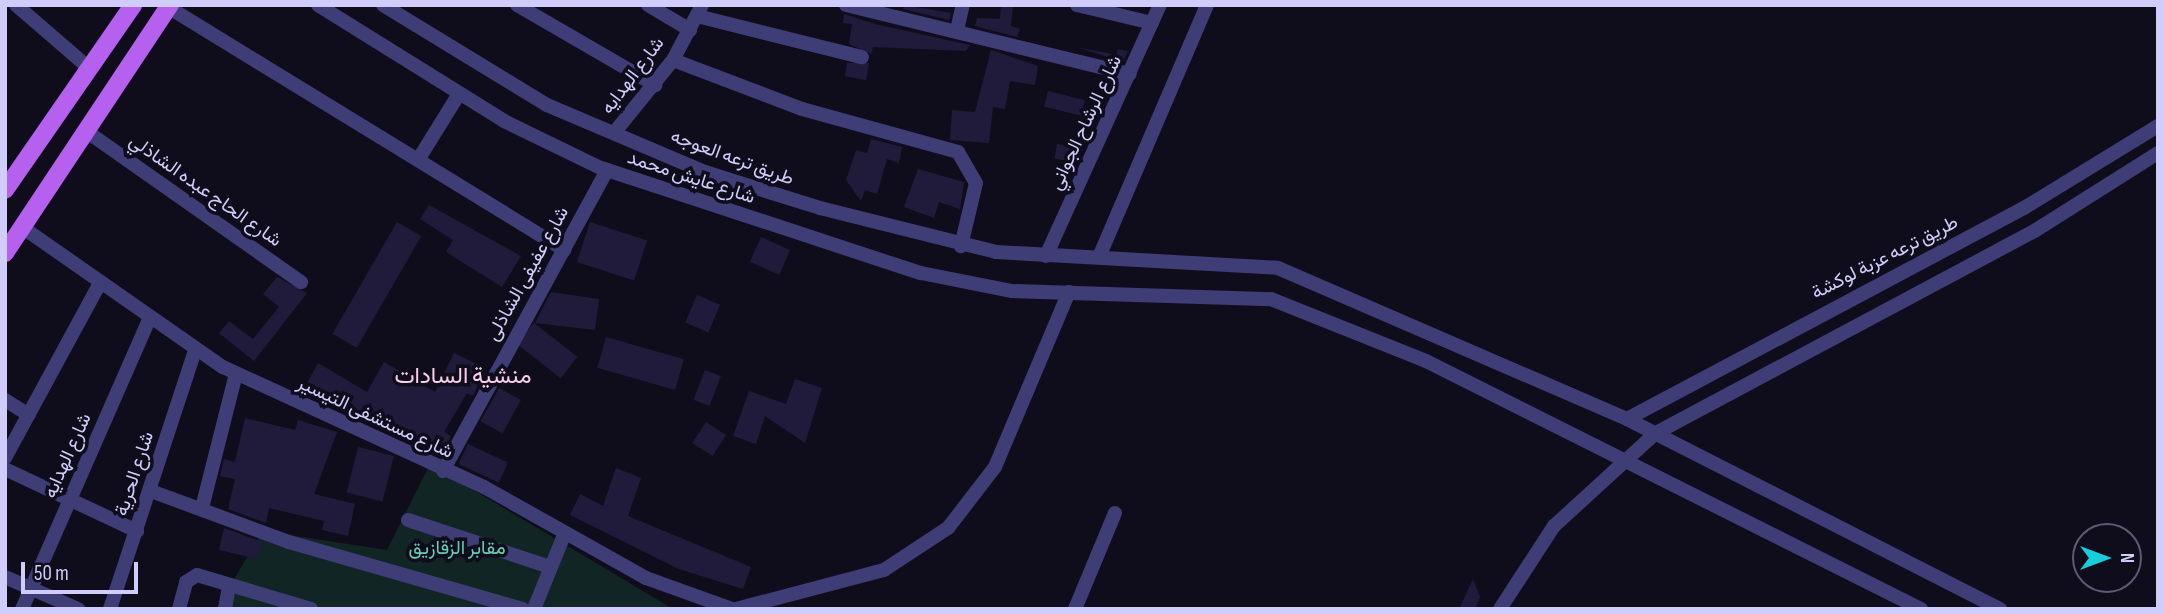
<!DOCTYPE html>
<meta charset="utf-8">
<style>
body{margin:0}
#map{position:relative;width:2163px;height:614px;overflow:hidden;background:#0f0d1c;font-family:"Sofia Sans Condensed",Vazirmatn,sans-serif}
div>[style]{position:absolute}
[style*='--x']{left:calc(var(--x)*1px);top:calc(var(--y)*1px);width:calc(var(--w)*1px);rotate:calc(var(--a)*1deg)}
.green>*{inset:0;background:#112524}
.building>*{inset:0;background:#211b3b;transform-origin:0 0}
.street>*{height:14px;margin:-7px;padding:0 7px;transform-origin:7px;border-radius:7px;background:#3e3d76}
.primary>*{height:18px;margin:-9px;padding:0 9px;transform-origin:9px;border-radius:9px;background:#b560ef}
span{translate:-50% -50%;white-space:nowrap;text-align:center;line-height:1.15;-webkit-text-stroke:7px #0f0d1c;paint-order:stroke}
.street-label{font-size:19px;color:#d1cdfa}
.park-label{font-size:19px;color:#62d1b2}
.quarter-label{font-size:23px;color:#facfec}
.frame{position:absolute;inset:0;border:7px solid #d1cdfa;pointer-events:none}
.north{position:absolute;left:2072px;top:523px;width:70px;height:70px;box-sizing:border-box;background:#0f0d1c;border:2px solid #5d5a75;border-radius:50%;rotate:90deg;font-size:19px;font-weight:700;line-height:28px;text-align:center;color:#d1cdfa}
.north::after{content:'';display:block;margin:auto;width:24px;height:32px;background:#17cedc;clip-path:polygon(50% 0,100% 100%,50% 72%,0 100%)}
.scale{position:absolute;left:21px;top:562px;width:117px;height:32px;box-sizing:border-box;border:4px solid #d1cdfa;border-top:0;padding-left:9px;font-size:21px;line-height:24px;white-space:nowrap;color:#d1cdfa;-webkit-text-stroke:5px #0f0d1c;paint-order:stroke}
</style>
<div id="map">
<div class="green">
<div style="clip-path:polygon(430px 464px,673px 609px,216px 609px,263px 531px,387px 550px)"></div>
</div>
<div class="building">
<div style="clip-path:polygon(904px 5px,951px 13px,949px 20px,903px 9px)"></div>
<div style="clip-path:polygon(1001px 5px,1013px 5px,1011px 26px,1020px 29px,1017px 37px,975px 26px,977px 18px,1000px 19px)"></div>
<div style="clip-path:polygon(844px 14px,875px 24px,970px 45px,966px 51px,873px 47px,871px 54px,849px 44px,852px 24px,843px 23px)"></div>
<div style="clip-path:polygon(1077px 47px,1116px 55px,1118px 49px,1128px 51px,1123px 62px)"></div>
<div style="clip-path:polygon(991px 50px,1038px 66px,1035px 85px,1010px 81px,1005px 109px,993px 107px,989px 143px,950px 140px,952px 110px,975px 112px)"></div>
<div style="clip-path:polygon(847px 63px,869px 63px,866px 80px,845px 76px)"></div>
<div style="clip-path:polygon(1104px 78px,1115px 80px,1103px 107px,1097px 105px)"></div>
<div style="left:1048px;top:91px;width:38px;height:16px;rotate:14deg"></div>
<div style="clip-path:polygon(871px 139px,902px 147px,899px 163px,887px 159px,877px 194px,865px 190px,861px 201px,846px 180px,856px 150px,867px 153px)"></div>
<div style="left:1057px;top:144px;width:24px;height:15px;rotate:9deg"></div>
<div style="clip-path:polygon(918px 169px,964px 182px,960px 209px,939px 202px,934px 218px,904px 207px)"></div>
<div style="clip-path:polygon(429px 205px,521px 256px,502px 287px,446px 252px,453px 240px,420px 219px)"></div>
<div style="left:397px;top:222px;width:28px;height:129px;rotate:30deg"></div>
<div style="left:590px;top:222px;width:60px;height:42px;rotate:18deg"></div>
<div style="left:761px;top:237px;width:32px;height:27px;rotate:24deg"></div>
<div style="clip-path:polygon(277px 277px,307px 293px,254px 361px,219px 333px,229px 321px,253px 339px,279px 307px,263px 294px)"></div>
<div style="clip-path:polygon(551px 292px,599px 299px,595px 330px,535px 323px)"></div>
<div style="left:697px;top:295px;width:25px;height:30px;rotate:23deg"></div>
<div style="left:534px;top:323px;width:55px;height:27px;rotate:38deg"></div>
<div style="left:606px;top:337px;width:81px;height:32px;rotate:16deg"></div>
<div style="clip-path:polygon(454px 353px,485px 368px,473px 396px,467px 393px,444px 432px,451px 436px,441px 455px,306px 385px,318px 363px,367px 392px,384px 362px,435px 392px)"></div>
<div style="left:705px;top:370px;width:17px;height:32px;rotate:21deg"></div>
<div style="clip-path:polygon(795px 379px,822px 388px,805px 443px,765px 416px,756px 444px,733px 436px,749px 391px,786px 404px)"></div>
<div style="left:499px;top:388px;width:25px;height:38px;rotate:29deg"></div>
<div style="clip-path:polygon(245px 418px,295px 430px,298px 420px,337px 432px,314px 494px,355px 504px,348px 536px,322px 530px,324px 521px,269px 508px,266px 523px,228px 509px,235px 479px,220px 476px,224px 459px,235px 462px)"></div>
<div style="left:706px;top:422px;width:24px;height:25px;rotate:33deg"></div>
<div style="left:468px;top:444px;width:44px;height:22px;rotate:25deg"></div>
<div style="left:358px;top:447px;width:37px;height:47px;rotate:14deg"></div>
<div style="clip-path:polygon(616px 468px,641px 478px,628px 516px,751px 567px,743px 589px,679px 569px,570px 515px,580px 494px,603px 506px)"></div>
<div style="clip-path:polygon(224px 528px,262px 542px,258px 559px,219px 550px)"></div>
<div style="clip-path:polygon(1473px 579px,1480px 597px,1475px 609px,1459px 609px)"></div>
</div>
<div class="street">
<div style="--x:16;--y:5;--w:96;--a:40.8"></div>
<div style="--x:318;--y:5;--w:219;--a:31.9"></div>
<div style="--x:504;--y:121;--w:108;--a:25.9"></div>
<div style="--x:601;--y:168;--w:337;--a:18.2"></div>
<div style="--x:921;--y:273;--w:93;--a:11.2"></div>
<div style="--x:1012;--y:291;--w:259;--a:1.8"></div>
<div style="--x:1271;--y:299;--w:167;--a:21.8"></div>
<div style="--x:1426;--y:361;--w:554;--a:26.61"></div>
<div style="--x:383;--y:5;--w:192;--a:31.4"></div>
<div style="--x:547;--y:105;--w:172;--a:23"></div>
<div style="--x:705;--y:172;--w:121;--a:17.4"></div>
<div style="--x:820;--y:208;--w:181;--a:14"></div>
<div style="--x:996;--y:252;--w:282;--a:3.2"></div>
<div style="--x:1278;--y:268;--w:380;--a:23.4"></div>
<div style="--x:1627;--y:419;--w:419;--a:27"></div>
<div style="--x:517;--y:5;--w:160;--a:30.1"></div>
<div style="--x:648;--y:5;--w:49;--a:30.8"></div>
<div style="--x:846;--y:5;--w:292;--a:13.7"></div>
<div style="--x:1077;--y:5;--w:77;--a:13.5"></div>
<div style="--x:168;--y:7;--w:465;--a:31.5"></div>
<div style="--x:697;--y:16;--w:170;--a:14"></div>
<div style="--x:957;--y:30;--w:26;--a:-77"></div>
<div style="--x:673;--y:60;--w:138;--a:20.8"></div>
<div style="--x:802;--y:109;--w:162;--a:15.4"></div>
<div style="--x:958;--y:152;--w:36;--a:60"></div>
<div style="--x:976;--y:183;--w:65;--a:103.4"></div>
<div style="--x:86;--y:131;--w:263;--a:35.1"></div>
<div style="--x:614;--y:133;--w:94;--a:-51.1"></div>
<div style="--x:673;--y:60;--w:62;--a:-62.2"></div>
<div style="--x:418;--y:160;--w:78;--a:-58.2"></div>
<div style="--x:22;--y:227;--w:245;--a:34.9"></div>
<div style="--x:223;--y:367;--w:287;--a:24.7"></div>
<div style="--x:484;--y:487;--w:186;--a:29.3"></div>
<div style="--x:646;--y:578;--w:91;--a:19.8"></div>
<div style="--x:1046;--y:256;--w:276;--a:-65.6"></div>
<div style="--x:1099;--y:257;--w:274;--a:-66.8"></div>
<div style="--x:5;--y:400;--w:28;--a:32"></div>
<div style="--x:1627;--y:419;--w:450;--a:-28"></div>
<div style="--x:2024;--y:208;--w:157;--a:-31.5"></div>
<div style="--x:5;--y:458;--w:197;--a:-61.5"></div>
<div style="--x:5;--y:469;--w:146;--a:25.2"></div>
<div style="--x:443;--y:471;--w:343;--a:-61.4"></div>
<div style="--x:151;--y:491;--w:147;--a:20.3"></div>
<div style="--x:289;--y:542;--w:243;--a:16"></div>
<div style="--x:202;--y:508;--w:138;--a:-75.8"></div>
<div style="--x:408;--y:520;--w:150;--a:18.3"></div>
<div style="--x:5;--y:577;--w:80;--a:23.7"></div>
<div style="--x:22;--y:609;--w:317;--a:-66.3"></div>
<div style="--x:110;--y:609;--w:272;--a:-71.8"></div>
<div style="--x:179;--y:609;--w:28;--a:-75"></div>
<div style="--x:186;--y:582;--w:13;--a:-32"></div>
<div style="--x:197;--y:575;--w:119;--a:16.6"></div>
<div style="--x:225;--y:609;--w:23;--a:-80"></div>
<div style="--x:534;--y:609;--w:80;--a:-67.9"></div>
<div style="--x:736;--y:609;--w:153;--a:-14.8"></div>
<div style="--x:884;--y:570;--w:77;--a:-33.3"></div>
<div style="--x:948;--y:528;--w:77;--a:-52.4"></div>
<div style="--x:995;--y:467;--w:190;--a:-67.1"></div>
<div style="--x:1075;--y:609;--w:104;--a:-67.4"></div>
<div style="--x:1500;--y:609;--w:99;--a:-57"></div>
<div style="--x:1554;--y:526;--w:138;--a:-42.4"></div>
<div style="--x:1656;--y:433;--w:431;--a:-28.1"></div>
<div style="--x:2036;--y:230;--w:144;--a:-32.3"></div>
</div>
<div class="primary">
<div style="--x:5;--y:190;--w:225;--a:-55.3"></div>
<div style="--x:5;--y:253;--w:298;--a:-56.4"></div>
</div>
<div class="street-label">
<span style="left:633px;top:76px;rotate:-53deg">شارع الهدايه</span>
<span style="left:1086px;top:123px;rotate:-65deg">شارع الرشاح الجواني</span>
<span style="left:732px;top:158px;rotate:20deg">طريق ترعه العوجه</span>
<span style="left:691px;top:178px;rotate:18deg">شارع عايش محمد</span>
<span style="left:205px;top:191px;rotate:35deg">شارع الحاج عبده الشاذلي</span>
<span style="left:1885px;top:258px;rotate:-27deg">طريق ترعه عزبة لوكشة</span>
<span style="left:528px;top:274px;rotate:-61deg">شارع عفيفى الشاذلى</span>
<span style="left:375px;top:418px;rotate:25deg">شارع مستشفى التيسير</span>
<span style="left:68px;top:456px;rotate:-66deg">شارع الهدايه</span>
<span style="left:135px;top:474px;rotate:-72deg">شارع الحرية</span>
</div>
<div class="park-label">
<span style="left:457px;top:549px">مقابر الزقازيق</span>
</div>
<div class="quarter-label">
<span style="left:463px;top:376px">منشية السادات</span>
</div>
<div class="frame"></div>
<div class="north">N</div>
<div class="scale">50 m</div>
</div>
